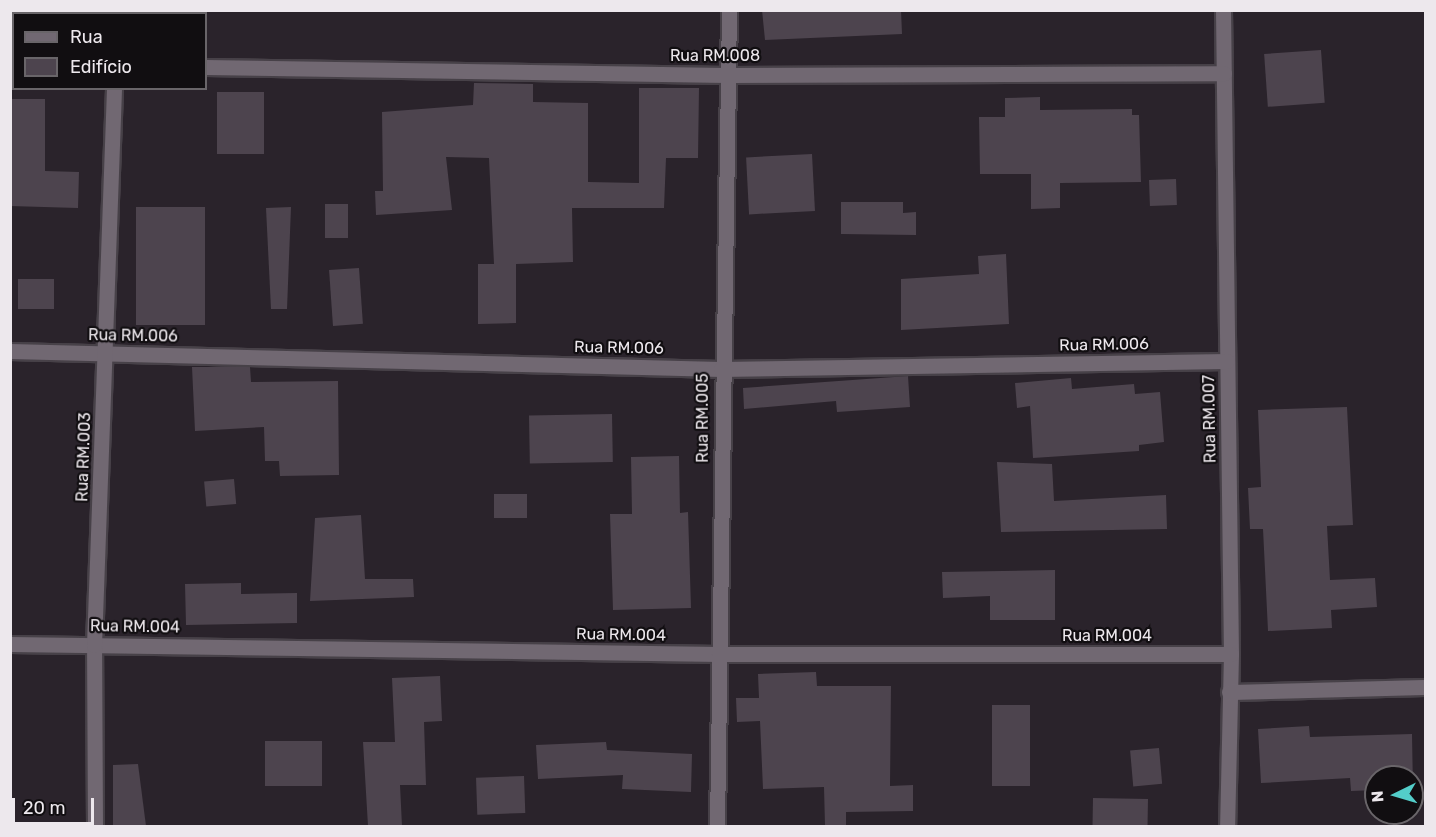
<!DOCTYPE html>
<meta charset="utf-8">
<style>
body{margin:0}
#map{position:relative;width:1436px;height:837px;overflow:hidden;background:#2a232b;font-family:Rubik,sans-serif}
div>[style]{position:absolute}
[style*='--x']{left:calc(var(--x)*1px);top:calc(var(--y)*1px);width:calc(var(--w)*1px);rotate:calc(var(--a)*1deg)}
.building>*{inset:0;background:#4d444e;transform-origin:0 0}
.roads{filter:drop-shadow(2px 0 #474148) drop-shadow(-2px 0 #474148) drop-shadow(0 2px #474148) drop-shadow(0 -2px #474148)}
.minor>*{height:15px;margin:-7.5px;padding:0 7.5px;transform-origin:7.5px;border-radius:7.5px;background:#716872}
span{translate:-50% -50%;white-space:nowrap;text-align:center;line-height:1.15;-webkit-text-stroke:4.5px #110e11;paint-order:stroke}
.street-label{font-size:16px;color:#ede8ed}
.frame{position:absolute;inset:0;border:12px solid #ede8ed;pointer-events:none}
.legend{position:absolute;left:12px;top:12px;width:195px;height:78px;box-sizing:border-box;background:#110e11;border:2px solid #696569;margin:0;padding:8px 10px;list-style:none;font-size:18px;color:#ede8ed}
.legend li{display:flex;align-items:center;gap:12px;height:30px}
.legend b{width:30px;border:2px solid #696569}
.north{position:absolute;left:1364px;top:765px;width:60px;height:60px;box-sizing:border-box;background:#110e11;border:2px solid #696569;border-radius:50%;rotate:265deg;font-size:16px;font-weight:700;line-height:24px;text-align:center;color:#ede8ed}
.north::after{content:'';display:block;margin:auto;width:21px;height:27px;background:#53cdc9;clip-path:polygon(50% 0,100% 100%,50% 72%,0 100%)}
.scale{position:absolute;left:12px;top:798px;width:82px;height:27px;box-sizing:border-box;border:3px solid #ede8ed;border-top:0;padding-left:8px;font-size:18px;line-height:21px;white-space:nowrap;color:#ede8ed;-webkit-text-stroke:4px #110e11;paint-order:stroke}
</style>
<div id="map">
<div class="building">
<div style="clip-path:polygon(762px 10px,901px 10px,902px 34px,765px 40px)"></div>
<div style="left:1321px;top:50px;width:53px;height:57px;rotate:86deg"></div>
<div style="clip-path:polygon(474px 83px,533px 84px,533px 102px,588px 103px,588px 182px,639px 183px,639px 88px,699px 88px,698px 158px,666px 158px,664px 208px,572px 208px,573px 262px,516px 264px,516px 323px,478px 324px,478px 264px,494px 264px,489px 158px,446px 157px,452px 210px,376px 215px,375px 191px,383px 191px,382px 112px,473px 105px)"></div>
<div style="left:217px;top:92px;width:47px;height:62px"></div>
<div style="clip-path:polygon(1040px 97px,1040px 110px,1132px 109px,1132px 115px,1139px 115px,1141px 182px,1060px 183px,1060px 208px,1031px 209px,1031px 174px,980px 174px,979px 117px,1005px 117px,1005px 98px)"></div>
<div style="clip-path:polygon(10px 99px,45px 99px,45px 171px,79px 172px,78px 208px,10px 206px)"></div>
<div style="left:812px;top:154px;width:57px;height:66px;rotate:87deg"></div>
<div style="left:1176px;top:179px;width:26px;height:27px;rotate:88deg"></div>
<div style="clip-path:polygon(841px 202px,903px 202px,903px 213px,916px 212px,916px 235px,841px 234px)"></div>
<div style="left:325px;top:204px;width:23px;height:34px"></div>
<div style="left:136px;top:207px;width:69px;height:118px"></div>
<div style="clip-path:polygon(291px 207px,287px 309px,271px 309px,266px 208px)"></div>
<div style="clip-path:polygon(1006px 254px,1009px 324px,901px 330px,901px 279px,979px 274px,978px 256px)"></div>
<div style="left:359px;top:268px;width:56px;height:30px;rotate:86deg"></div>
<div style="left:18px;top:279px;width:36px;height:30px"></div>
<div style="clip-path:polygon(192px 367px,250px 367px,251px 382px,338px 381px,339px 475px,280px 476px,279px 461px,265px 461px,264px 427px,195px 431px)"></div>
<div style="clip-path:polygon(908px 376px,910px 407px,837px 412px,836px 401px,744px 409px,743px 388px)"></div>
<div style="clip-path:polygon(1071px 378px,1072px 389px,1134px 384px,1135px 394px,1160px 392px,1164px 442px,1139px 445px,1139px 451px,1033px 458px,1030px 406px,1017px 408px,1015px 383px)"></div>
<div style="clip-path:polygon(1347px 407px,1353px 525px,1327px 526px,1330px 580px,1375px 578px,1377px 607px,1331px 610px,1332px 628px,1268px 631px,1263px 529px,1250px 529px,1248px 488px,1261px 487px,1258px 410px)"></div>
<div style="left:612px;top:414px;width:48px;height:83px;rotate:89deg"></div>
<div style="clip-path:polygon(679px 456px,680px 513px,688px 512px,691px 608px,613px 610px,610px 514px,632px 514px,631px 457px)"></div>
<div style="clip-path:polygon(997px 462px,1052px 464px,1054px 501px,1166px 495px,1167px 529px,1001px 532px)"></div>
<div style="left:234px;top:479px;width:25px;height:30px;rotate:85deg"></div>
<div style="left:494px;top:494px;width:33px;height:24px"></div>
<div style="clip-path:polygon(361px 515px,365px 579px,413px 579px,414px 597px,310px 601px,315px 518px)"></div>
<div style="clip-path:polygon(1055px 570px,1055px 620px,990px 620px,990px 596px,943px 598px,942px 572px)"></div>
<div style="clip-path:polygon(241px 583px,241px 594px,297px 593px,297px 623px,186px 625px,185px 584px)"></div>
<div style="clip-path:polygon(816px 672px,817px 686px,891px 686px,890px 786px,913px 785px,913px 811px,846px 812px,846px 826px,825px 826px,824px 787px,763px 789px,760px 721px,737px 722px,736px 698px,759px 698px,758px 674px)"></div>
<div style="clip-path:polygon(440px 676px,442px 721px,424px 722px,426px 785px,400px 785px,402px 826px,368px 826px,363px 742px,395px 742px,392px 678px)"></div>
<div style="left:992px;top:705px;width:38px;height:81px"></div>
<div style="clip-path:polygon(1309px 726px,1310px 737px,1412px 734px,1413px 789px,1412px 777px,1376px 777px,1376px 790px,1351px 791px,1350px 778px,1261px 783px,1258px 729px)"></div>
<div style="left:322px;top:741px;width:45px;height:57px;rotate:90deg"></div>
<div style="clip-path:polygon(606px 742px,607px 750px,692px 754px,691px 792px,622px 789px,623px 775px,538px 779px,536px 745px)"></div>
<div style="left:1159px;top:748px;width:36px;height:29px;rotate:85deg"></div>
<div style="clip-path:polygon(138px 764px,146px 826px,113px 826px,113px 765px)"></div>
<div style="left:524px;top:776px;width:37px;height:48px;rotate:88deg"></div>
<div style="left:1093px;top:798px;width:55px;height:28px;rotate:1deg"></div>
</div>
<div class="roads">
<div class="minor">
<div style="--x:114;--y:10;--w:4;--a:90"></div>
<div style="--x:1223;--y:10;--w:644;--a:89.29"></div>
<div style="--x:1231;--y:654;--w:172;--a:91.3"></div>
<div style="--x:10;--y:63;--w:4;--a:0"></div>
<div style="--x:206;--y:67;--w:523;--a:0.88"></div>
<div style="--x:729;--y:75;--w:495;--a:-0.2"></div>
<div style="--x:10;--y:351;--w:711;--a:1.45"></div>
<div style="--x:721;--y:369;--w:506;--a:-0.91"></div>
<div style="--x:10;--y:644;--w:709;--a:0.81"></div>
<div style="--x:719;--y:654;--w:512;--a:0"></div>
<div style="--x:1229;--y:692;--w:197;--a:-1.5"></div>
<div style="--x:95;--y:826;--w:181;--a:-90.3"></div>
<div style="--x:94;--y:645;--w:557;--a:-87.94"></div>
<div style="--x:717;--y:826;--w:816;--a:-89.16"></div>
</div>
</div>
<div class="street-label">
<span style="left:715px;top:56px">Rua RM.008</span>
<span style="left:133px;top:336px;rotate:1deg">Rua RM.006</span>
<span style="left:1104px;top:345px;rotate:-1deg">Rua RM.006</span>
<span style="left:619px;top:348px;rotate:1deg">Rua RM.006</span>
<span style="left:703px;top:418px;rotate:-90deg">Rua RM.005</span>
<span style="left:1210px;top:419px;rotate:-91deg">Rua RM.007</span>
<span style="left:84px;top:457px;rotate:-88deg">Rua RM.003</span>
<span style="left:135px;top:627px;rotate:1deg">Rua RM.004</span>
<span style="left:621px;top:635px;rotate:1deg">Rua RM.004</span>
<span style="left:1107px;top:636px">Rua RM.004</span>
</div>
<div class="frame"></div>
<ul class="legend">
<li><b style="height:8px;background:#716872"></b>Rua</li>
<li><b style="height:16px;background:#4d444e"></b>Edifício</li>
</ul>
<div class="north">N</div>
<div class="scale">20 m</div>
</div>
